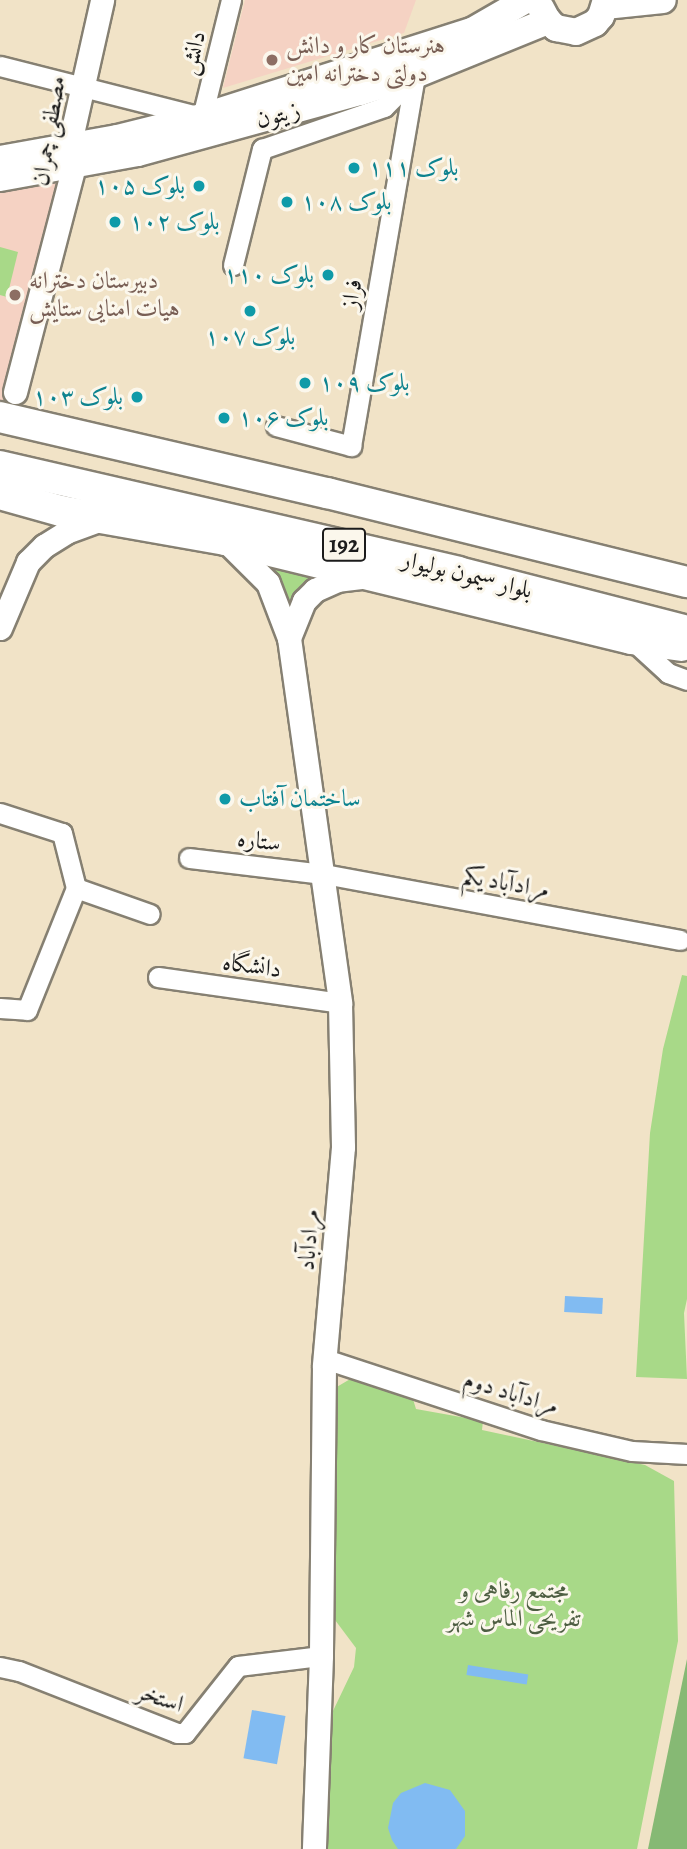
<!DOCTYPE html>
<meta charset="utf-8">
<style>
body{margin:0}
#map{position:relative;width:687px;height:1849px;overflow:hidden;background:#f1e3c7;font-family:Alegreya,Amiri,serif}
div>[style]{position:absolute}
[style*='--x']{left:calc(var(--x)*1px);top:calc(var(--y)*1px);width:calc(var(--w)*1px);rotate:calc(var(--a)*1deg)}
.built>*{inset:0;background:#f5d2c3}
.green>*{inset:0;background:#a8d988}
.forest>*{inset:0;background:#86b974}
.water>*{inset:0;background:#81bbf2;transform-origin:0 0}
.roads{filter:drop-shadow(2px 0 #868072) drop-shadow(-2px 0 #868072) drop-shadow(0 2px #868072) drop-shadow(0 -2px #868072)}
.minor>*{height:19px;margin:-9.5px;padding:0 9.5px;transform-origin:9.5px;border-radius:9.5px;background:#fff}
.tertiary>*{height:23px;margin:-11.5px;padding:0 11.5px;transform-origin:11.5px;border-radius:11.5px;background:#fff}
.secondary>*{height:26px;margin:-13px;padding:0 13px;transform-origin:13px;border-radius:13px;background:#fff}
.primary>*{height:30px;margin:-15px;padding:0 15px;transform-origin:15px;border-radius:15px;background:#fff}
.dots>*{width:19px;height:19px;translate:-50% -50%;box-sizing:border-box;border:4px solid #fbf7ec;border-radius:50%}
span{translate:-50% -50%;white-space:nowrap;text-align:center;line-height:1.15;-webkit-text-stroke:6px #fbf7ec;paint-order:stroke}
.shield-label span{padding:2px 5px;background:#fbf7ec;border:2px solid;border-radius:5px;-webkit-text-stroke-width:0}
.shield-label{font-size:23px;color:#1c1c1c;font-weight:700}
.education-label{font-size:24px;color:#785e54}
.left{translate:0 -50%;text-align:left}
.street-label{font-size:24px;color:#1c1c1c}
.culture-label{font-size:24px;color:#0d838f}
.right{translate:-100% -50%;text-align:right}
.park-label{font-size:24px;color:#4d5e42}
</style>
<div id="map">
<div class="built">
<div style="clip-path:polygon(245px 0,416px 0,404px 33px,223px 88px)"></div>
<div style="clip-path:polygon(62px 178px,3px 401px,0 401px,0 189px)"></div>
</div>
<div class="green">
<div style="clip-path:polygon(0 247px,18px 252px,7px 297px,0 295px)"></div>
<div style="clip-path:polygon(253px 556px,334px 573px,288px 615px)"></div>
<div style="clip-path:polygon(682px 975px,687px 976px,687px 1299px,684px 1313px,687px 1379px,636px 1377px,650px 1133px,663px 1049px)"></div>
<div style="clip-path:polygon(352px 1378px,412px 1396px,416px 1409px,483px 1421px,482px 1430px,645px 1465px,674px 1481px,678px 1641px,637px 1849px,314px 1849px,322px 1734px,354px 1667px,356px 1648px,329px 1612px,335px 1388px)"></div>
</div>
<div class="forest">
<div style="clip-path:polygon(687px 1659px,687px 1849px,648px 1849px)"></div>
</div>
<div class="water">
<div style="left:565px;top:1296px;width:38px;height:16px;rotate:3deg"></div>
<div style="left:468px;top:1665px;width:61px;height:10px;rotate:9deg"></div>
<div style="left:252px;top:1710px;width:34px;height:49px;rotate:10deg"></div>
<div style="clip-path:polygon(425px 1783px,450px 1790px,465px 1811px,465px 1836px,456px 1849px,398px 1849px,392px 1840px,388px 1828px,393px 1803px,401px 1793px)"></div>
</div>
<div class="roads">
<div class="minor">
<div style="--x:0;--y:66;--w:208;--a:14.2"></div>
<div style="--x:202;--y:117;--w:121;--a:-76.1"></div>
<div style="--x:233;--y:265;--w:120;--a:-76"></div>
<div style="--x:262;--y:149;--w:129;--a:-19"></div>
<div style="--x:384;--y:107;--w:44;--a:-45"></div>
<div style="--x:276;--y:426;--w:78;--a:14.9"></div>
<div style="--x:351;--y:446;--w:376;--a:-80.2"></div>
<div style="--x:632;--y:640;--w:49;--a:42.5"></div>
<div style="--x:668;--y:673;--w:20;--a:20"></div>
<div style="--x:0;--y:813;--w:65;--a:17.9"></div>
<div style="--x:62;--y:833;--w:57;--a:75.7"></div>
<div style="--x:76;--y:888;--w:78;--a:19.4"></div>
<div style="--x:189;--y:858;--w:136;--a:6.8"></div>
<div style="--x:324;--y:874;--w:362;--a:10.5"></div>
<div style="--x:158;--y:977;--w:184;--a:8.1"></div>
<div style="--x:0;--y:1008;--w:27;--a:4"></div>
<div style="--x:27;--y:1010;--w:131;--a:-68.1"></div>
<div style="--x:325;--y:1359;--w:227;--a:18.2"></div>
<div style="--x:541;--y:1430;--w:93;--a:13"></div>
<div style="--x:632;--y:1451;--w:55;--a:3.1"></div>
<div style="--x:0;--y:1667;--w:19;--a:12"></div>
<div style="--x:19;--y:1671;--w:170;--a:21.4"></div>
<div style="--x:177;--y:1733;--w:8;--a:0"></div>
<div style="--x:185;--y:1733;--w:85;--a:-51.7"></div>
<div style="--x:238;--y:1666;--w:84;--a:-6.9"></div>
</div>
<div class="tertiary">
<div style="--x:15;--y:392;--w:234;--a:-75.4"></div>
<div style="--x:74;--y:166;--w:20;--a:-105"></div>
<div style="--x:69;--y:147;--w:151;--a:-77.3"></div>
<div style="--x:226;--y:541;--w:59;--a:45"></div>
<div style="--x:268;--y:583;--w:59;--a:69.1"></div>
<div style="--x:289;--y:638;--w:369;--a:82"></div>
<div style="--x:340;--y:1003;--w:144;--a:88.8"></div>
<div style="--x:343;--y:1147;--w:220;--a:95"></div>
<div style="--x:324;--y:1366;--w:290;--a:90.6"></div>
<div style="--x:321;--y:1656;--w:193;--a:92.1"></div>
<div style="--x:0;--y:628;--w:72;--a:-67"></div>
<div style="--x:28;--y:562;--w:23;--a:-45"></div>
<div style="--x:44;--y:546;--w:26;--a:-32"></div>
<div style="--x:66;--y:532;--w:40;--a:-20.2"></div>
<div style="--x:289;--y:638;--w:40;--a:-68"></div>
<div style="--x:304;--y:601;--w:16;--a:-45"></div>
<div style="--x:315;--y:590;--w:24;--a:-24"></div>
<div style="--x:337;--y:580;--w:25;--a:-7"></div>
</div>
<div class="secondary">
<div style="--x:605;--y:6;--w:58;--a:-5.9"></div>
<div style="--x:541;--y:8;--w:15;--a:62"></div>
<div style="--x:548;--y:21;--w:11;--a:41"></div>
<div style="--x:556;--y:28;--w:20;--a:11"></div>
<div style="--x:576;--y:32;--w:21;--a:-25"></div>
<div style="--x:595;--y:23;--w:9;--a:-49"></div>
<div style="--x:601;--y:16;--w:17;--a:-73"></div>
<div style="--x:0;--y:159;--w:119;--a:-10.2"></div>
<div style="--x:117;--y:138;--w:88;--a:-13.9"></div>
<div style="--x:202;--y:117;--w:283;--a:-17.7"></div>
<div style="--x:472;--y:31;--w:62;--a:-29.9"></div>
<div style="--x:0;--y:178;--w:140;--a:-10.3"></div>
<div style="--x:138;--y:153;--w:230;--a:-15.4"></div>
<div style="--x:360;--y:92;--w:58;--a:-17.2"></div>
<div style="--x:415;--y:75;--w:144;--a:-22.1"></div>
</div>
<div class="primary">
<div style="--x:0;--y:417;--w:336;--a:13.1"></div>
<div style="--x:327;--y:493;--w:371;--a:13.9"></div>
<div style="--x:0;--y:466;--w:470;--a:13"></div>
<div style="--x:458;--y:572;--w:236;--a:14.4"></div>
<div style="--x:0;--y:494;--w:63;--a:15.6"></div>
<div style="--x:61;--y:511;--w:167;--a:10"></div>
<div style="--x:225;--y:540;--w:418;--a:13.7"></div>
<div style="--x:631;--y:639;--w:51;--a:7.8"></div>
</div>
</div>
<div class="dots">
<div style="left:272px;top:60px;background:#8d6e63"></div>
<div style="left:354px;top:168px;background:#0f9aa8"></div>
<div style="left:199px;top:186px;background:#0f9aa8"></div>
<div style="left:287px;top:202px;background:#0f9aa8"></div>
<div style="left:115px;top:222px;background:#0f9aa8"></div>
<div style="left:328px;top:275px;background:#0f9aa8"></div>
<div style="left:15px;top:295px;background:#8d6e63"></div>
<div style="left:250px;top:311px;background:#0f9aa8"></div>
<div style="left:305px;top:383px;background:#0f9aa8"></div>
<div style="left:137px;top:397px;background:#0f9aa8"></div>
<div style="left:224px;top:418px;background:#0f9aa8"></div>
<div style="left:225px;top:799px;background:#0f9aa8"></div>
</div>
<div class="shield-label">
<span style="left:344px;top:545px">192</span>
</div>
<div class="education-label">
<span class="left" style="left:286px;top:60px">هنرستان کار و دانش<br>دولتی دخترانه امین</span>
<span class="left" style="left:29px;top:295px">دبیرستان دخترانه<br>هیات امنایی ستایش</span>
</div>
<div class="street-label">
<span style="left:193px;top:53px;rotate:-76deg">دانش</span>
<span style="left:278px;top:115px;rotate:-15deg">زیتون</span>
<span style="left:49px;top:131px;rotate:-81deg">مصطفی چمران</span>
<span style="left:352px;top:294px;rotate:-80deg">فراز</span>
<span style="left:467px;top:575px;rotate:14deg">بلوار سیمون بولیوار</span>
<span style="left:259px;top:841px;rotate:7deg">ستاره</span>
<span style="left:506px;top:883px;rotate:10deg">مرادآباد یکم</span>
<span style="left:252px;top:966px;rotate:8deg">دانشگاه</span>
<span style="left:309px;top:1240px;rotate:-85deg">مرادآباد</span>
<span style="left:511px;top:1393px;rotate:17deg">مرادآباد دوم</span>
<span style="left:160px;top:1698px;rotate:18deg">استخر</span>
</div>
<div class="culture-label">
<span class="left" style="left:368px;top:168px">بلوک ۱۱۱</span>
<span class="right" style="left:185px;top:186px">بلوک ۱۰۵</span>
<span class="left" style="left:301px;top:202px">بلوک ۱۰۸</span>
<span class="left" style="left:129px;top:222px">بلوک ۱۰۲</span>
<span class="right" style="left:314px;top:275px">بلوک ۱۱۰</span>
<span style="left:250px;top:337px">بلوک ۱۰۷</span>
<span class="left" style="left:319px;top:383px">بلوک ۱۰۹</span>
<span class="right" style="left:123px;top:397px">بلوک ۱۰۳</span>
<span class="left" style="left:238px;top:418px">بلوک ۱۰۶</span>
<span class="left" style="left:239px;top:799px">ساختمان آفتاب</span>
</div>
<div class="park-label">
<span style="left:514px;top:1605px">مجتمع رفاهی و<br>تفریحی الماس شهر</span>
</div>
</div>
